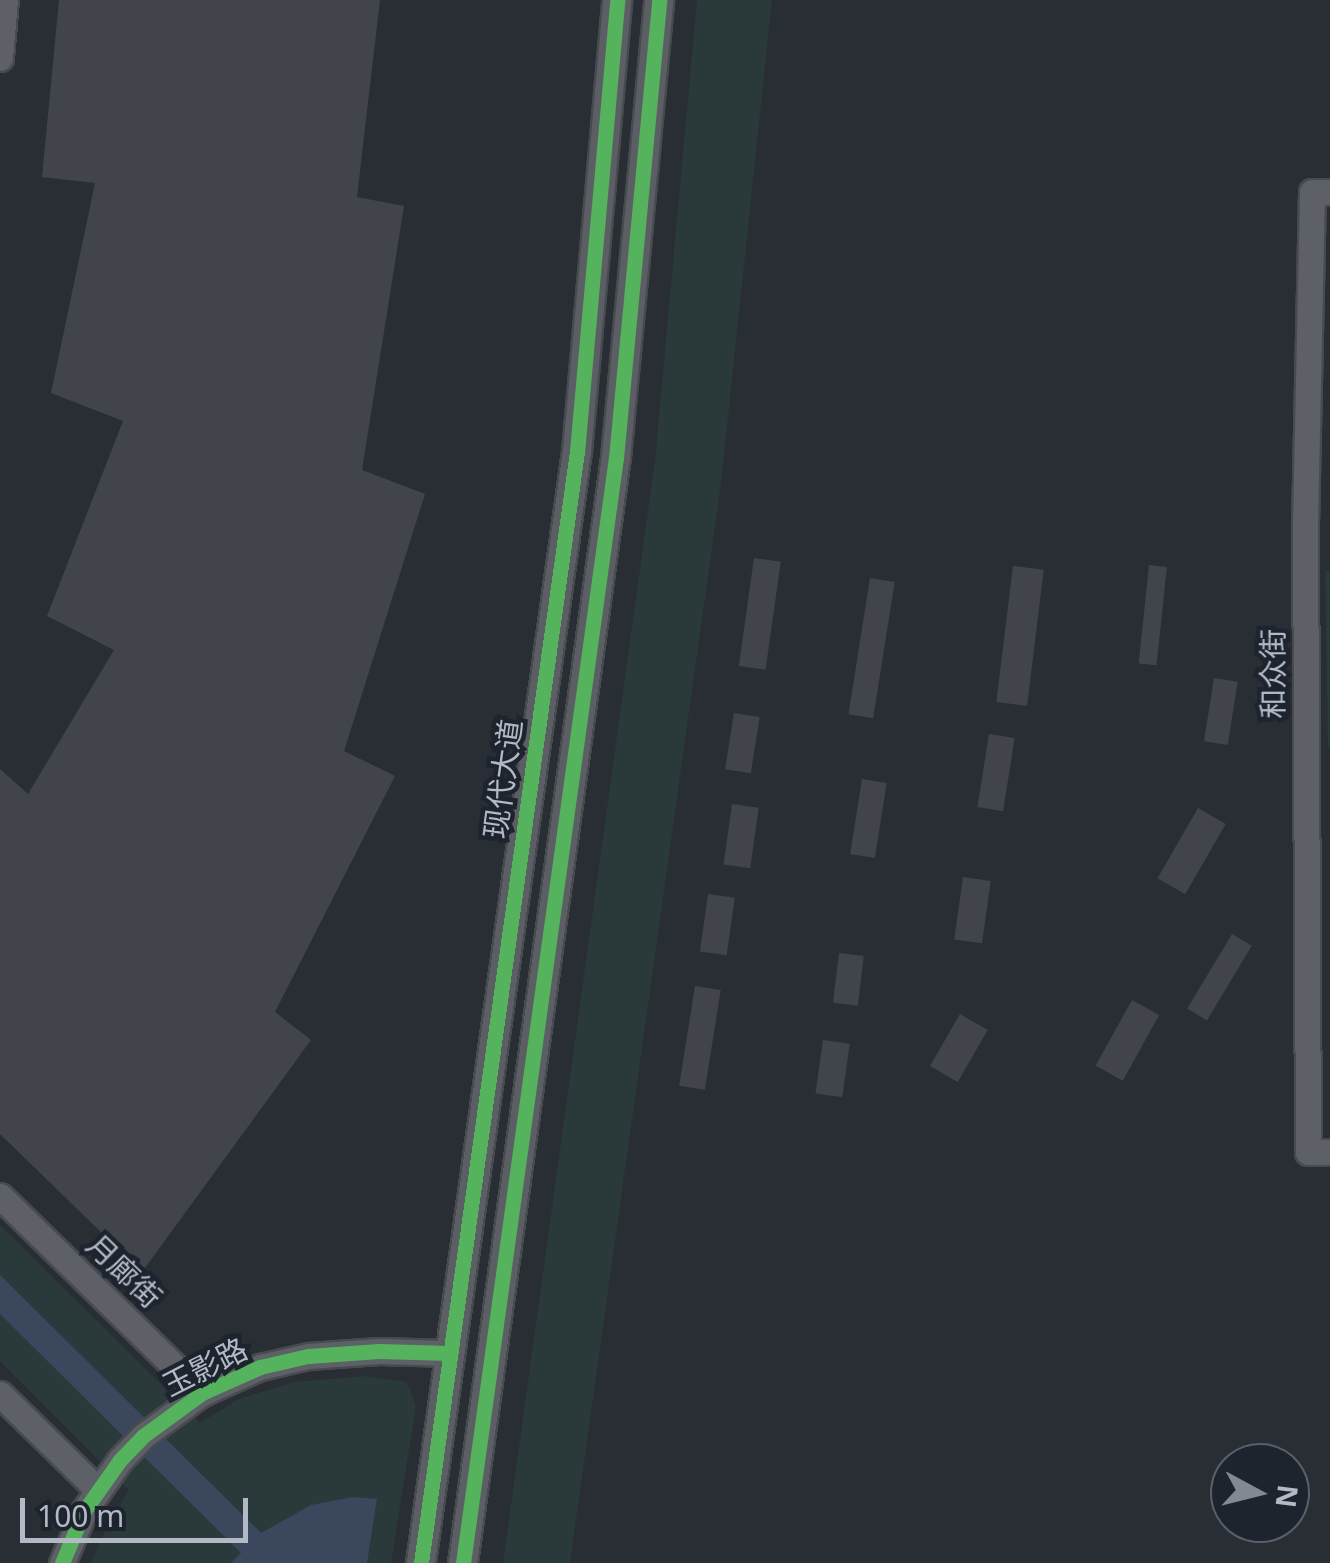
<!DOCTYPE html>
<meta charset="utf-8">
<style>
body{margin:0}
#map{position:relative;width:1330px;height:1563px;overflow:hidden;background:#292e34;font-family:"Noto Sans","Noto Sans SC",sans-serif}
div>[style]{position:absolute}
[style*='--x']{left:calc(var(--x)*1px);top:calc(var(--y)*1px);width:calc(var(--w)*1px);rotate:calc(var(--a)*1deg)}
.green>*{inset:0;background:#2a393a}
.water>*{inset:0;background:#3a475c}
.building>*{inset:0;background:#41454b;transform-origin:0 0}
.roads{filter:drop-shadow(2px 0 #474a4f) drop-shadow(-2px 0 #474a4f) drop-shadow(0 2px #474a4f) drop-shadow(0 -2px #474a4f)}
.secondary>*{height:25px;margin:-12.5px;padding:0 12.5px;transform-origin:12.5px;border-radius:12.5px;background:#5d6066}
.primary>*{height:28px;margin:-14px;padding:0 14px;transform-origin:14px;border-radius:14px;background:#5b5f64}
.cycleway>*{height:15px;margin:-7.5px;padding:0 7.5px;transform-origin:7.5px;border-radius:7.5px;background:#56b35d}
span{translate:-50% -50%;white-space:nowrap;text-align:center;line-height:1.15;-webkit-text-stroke:9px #1d242e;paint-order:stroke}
.street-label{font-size:30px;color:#b3bac5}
.north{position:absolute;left:1210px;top:1443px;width:100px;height:100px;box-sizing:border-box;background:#1d242e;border:2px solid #59606a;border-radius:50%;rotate:97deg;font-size:28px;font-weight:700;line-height:40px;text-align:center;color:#b3bac5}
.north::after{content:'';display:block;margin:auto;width:35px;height:45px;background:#838992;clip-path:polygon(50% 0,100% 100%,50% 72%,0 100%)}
.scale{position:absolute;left:20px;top:1498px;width:228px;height:45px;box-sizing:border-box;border:5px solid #b3bac5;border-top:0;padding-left:12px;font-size:30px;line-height:35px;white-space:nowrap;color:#b3bac5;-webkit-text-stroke:8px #1d242e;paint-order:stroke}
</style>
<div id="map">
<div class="green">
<div style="clip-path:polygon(697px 0,772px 0,721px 483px,570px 1563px,503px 1563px,655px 460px)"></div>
<div style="clip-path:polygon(1325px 571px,1330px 571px,1330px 747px,1328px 747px)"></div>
<div style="clip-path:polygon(0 1225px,200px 1423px,239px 1399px,294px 1382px,365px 1376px,407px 1382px,416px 1406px,391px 1563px,91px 1563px,109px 1522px,129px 1490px,0 1361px)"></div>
</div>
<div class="water">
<div style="clip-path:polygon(0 1275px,261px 1533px,311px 1505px,353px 1497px,377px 1499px,367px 1563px,231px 1563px,241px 1553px,0 1314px)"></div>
</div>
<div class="building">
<div style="clip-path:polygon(59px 0,380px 0,357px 197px,404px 206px,362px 470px,425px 494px,344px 751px,395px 776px,275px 1012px,311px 1040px,142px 1272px,0 1134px,0 769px,28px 794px,114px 650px,47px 616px,123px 421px,51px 393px,95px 183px,42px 177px)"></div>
<div style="left:754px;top:558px;width:27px;height:109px;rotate:8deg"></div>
<div style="left:1149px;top:565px;width:18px;height:99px;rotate:6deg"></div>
<div style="left:1013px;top:566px;width:31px;height:137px;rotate:7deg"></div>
<div style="left:870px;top:578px;width:25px;height:138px;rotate:9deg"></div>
<div style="left:1214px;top:678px;width:24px;height:64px;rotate:9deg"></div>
<div style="left:734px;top:713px;width:26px;height:57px;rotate:9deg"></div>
<div style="left:989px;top:734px;width:26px;height:74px;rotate:9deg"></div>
<div style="left:862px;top:779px;width:25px;height:76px;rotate:9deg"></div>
<div style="left:732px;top:804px;width:27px;height:61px;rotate:8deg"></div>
<div style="left:1198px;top:808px;width:32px;height:81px;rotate:30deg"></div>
<div style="left:963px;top:877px;width:28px;height:63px;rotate:8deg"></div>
<div style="left:708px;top:894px;width:27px;height:58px;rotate:8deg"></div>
<div style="left:1232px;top:934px;width:23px;height:87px;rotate:31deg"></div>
<div style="left:839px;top:953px;width:25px;height:50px;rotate:7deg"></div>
<div style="left:695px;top:986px;width:26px;height:101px;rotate:9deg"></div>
<div style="left:1132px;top:1000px;width:31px;height:75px;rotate:29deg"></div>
<div style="left:960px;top:1014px;width:32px;height:60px;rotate:30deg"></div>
<div style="left:823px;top:1040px;width:27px;height:54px;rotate:8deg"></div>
</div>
<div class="roads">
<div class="secondary">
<div style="--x:0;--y:58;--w:58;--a:-85.1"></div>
<div style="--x:1330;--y:192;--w:18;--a:180"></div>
<div style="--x:1312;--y:192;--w:327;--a:91.2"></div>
<div style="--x:1305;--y:519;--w:633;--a:89.73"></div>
<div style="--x:1308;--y:1152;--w:22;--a:0"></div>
<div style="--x:0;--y:1196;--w:282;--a:44.3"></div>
<div style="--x:0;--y:1394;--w:137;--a:44.4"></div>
<div style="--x:62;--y:1563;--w:56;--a:-67.1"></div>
<div style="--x:84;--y:1511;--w:62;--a:-54.8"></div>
<div style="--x:120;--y:1460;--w:33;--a:-46"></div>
<div style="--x:143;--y:1436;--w:73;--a:-36.1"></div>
<div style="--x:202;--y:1393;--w:64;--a:-24.1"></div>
<div style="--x:260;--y:1367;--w:49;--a:-12.9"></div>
<div style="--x:308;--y:1356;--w:71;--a:-4"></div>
<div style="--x:379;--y:1351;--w:70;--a:1.6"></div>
</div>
<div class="primary">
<div style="--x:421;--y:1563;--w:1122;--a:-82.01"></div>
<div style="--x:577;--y:452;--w:454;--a:-84.9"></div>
<div style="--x:463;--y:1563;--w:1116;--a:-82.12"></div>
<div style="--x:616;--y:458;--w:460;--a:-84.6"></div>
</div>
</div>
<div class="cycleway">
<div style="--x:62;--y:1563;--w:56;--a:-67.1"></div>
<div style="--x:84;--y:1511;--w:62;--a:-54.8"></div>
<div style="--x:120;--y:1460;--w:33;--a:-46"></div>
<div style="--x:143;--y:1436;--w:73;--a:-36.1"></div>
<div style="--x:202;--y:1393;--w:64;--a:-24.1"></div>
<div style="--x:260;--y:1367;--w:49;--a:-12.9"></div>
<div style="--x:308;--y:1356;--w:71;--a:-4"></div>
<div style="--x:379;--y:1351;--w:70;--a:1.6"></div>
<div style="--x:421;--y:1563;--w:1122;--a:-82.01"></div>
<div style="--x:577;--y:452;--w:454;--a:-84.9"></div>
<div style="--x:463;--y:1563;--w:1116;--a:-82.12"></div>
<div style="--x:616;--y:458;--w:460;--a:-84.6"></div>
</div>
<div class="street-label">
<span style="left:1273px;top:674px;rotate:-90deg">和众街</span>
<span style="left:503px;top:779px;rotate:-82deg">现代大道</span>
<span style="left:124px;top:1271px;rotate:44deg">月廊街</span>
<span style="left:205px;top:1367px;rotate:-27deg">玉影路</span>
</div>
<div class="north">N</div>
<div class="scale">100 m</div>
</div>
